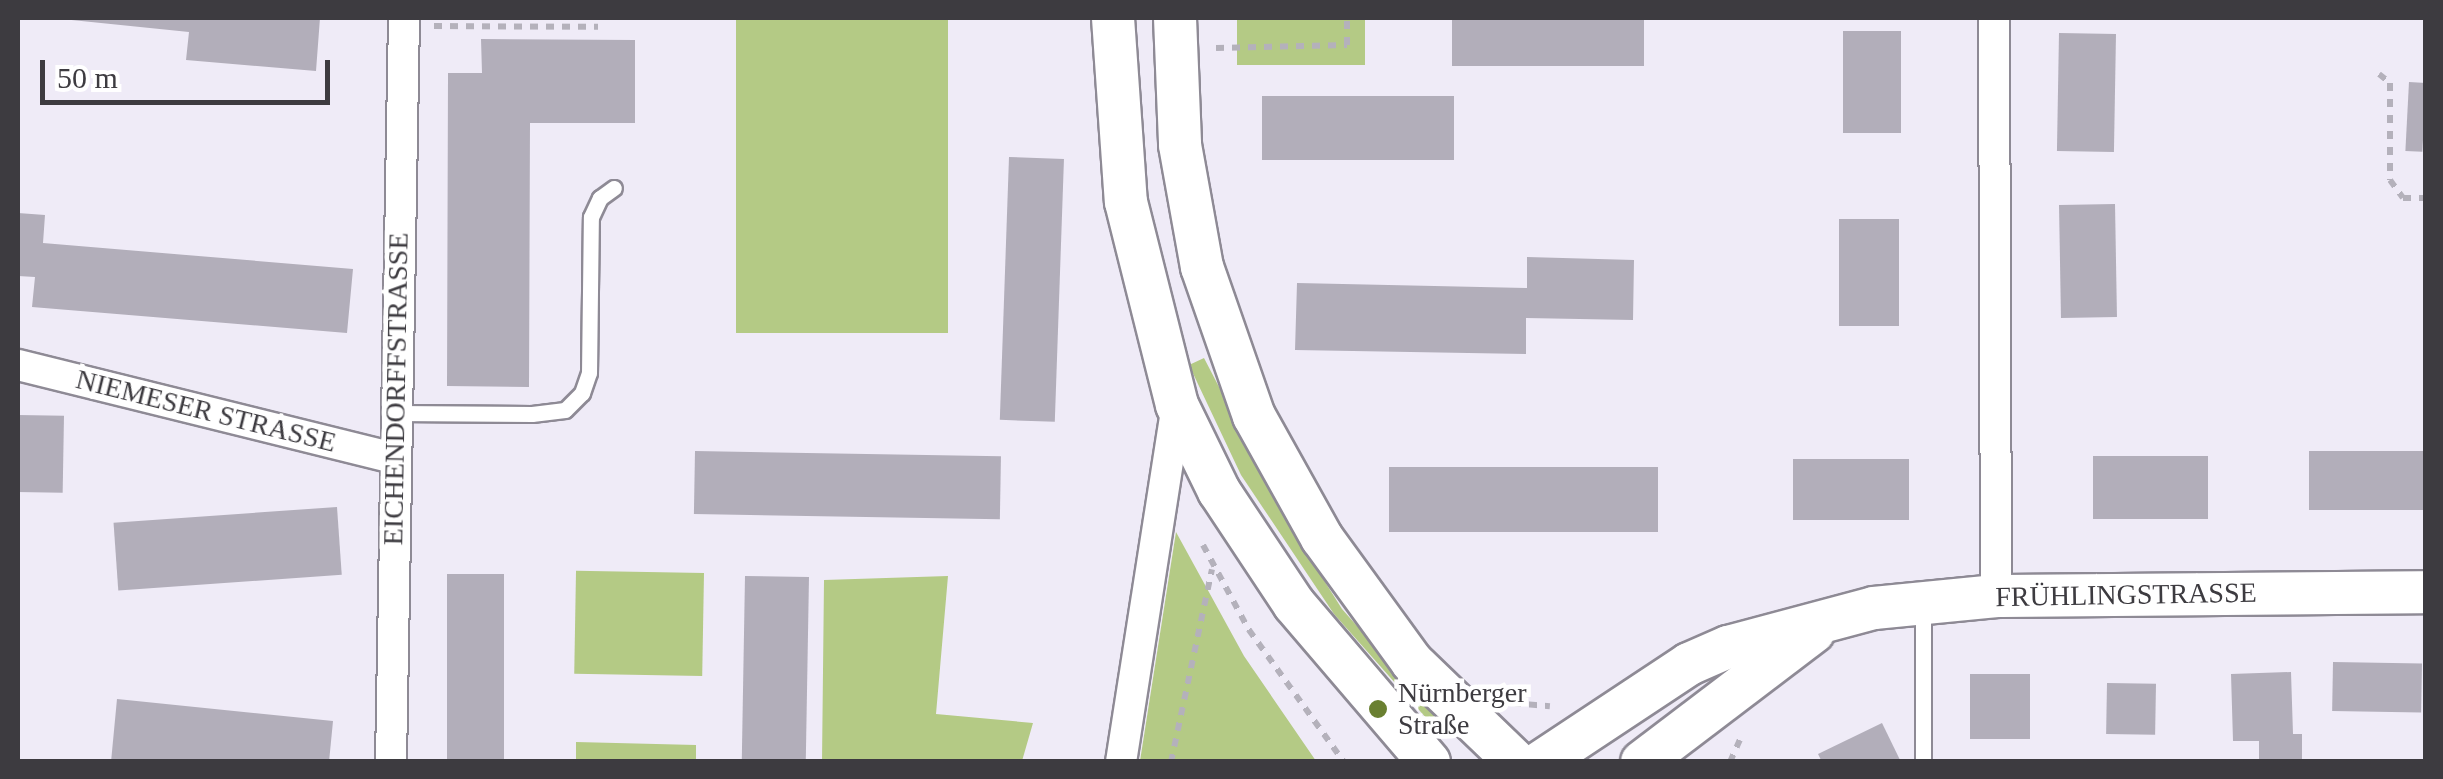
<!DOCTYPE html>
<meta charset="utf-8">
<style>
body{margin:0}
#map{position:relative;width:2443px;height:779px;overflow:hidden;background:#efebf7;font-family:"Times New Roman",serif}
div>[style]{position:absolute}
[style*='--x']{left:calc(var(--x)*1px);top:calc(var(--y)*1px);width:calc(var(--w)*1px);rotate:calc(var(--a)*1deg)}
.green>*{inset:0;background:#b4ca85;transform-origin:0 0}
.building>*{inset:0;background:#b2aeba;transform-origin:0 0}
.path>*{height:6px;margin-top:-3px;transform-origin:0;background:repeating-linear-gradient(90deg,#b4b1bb 0 8px,transparent 0 16px)}
.roads{filter:drop-shadow(2px 0 #8e8a95) drop-shadow(-2px 0 #8e8a95) drop-shadow(0 2px #8e8a95) drop-shadow(0 -2px #8e8a95)}
.lane>*{height:15px;margin:-7.5px;padding:0 7.5px;transform-origin:7.5px;border-radius:7.5px;background:#fff}
.street>*{height:30px;margin:-15px;padding:0 15px;transform-origin:15px;border-radius:15px;background:#fff}
.secondary>*{height:42px;margin:-21px;padding:0 21px;transform-origin:21px;border-radius:21px;background:#fff}
.dots>*{width:28px;height:28px;translate:-50% -50%;box-sizing:border-box;border:5px solid #fff;border-radius:50%}
span{translate:-50% -50%;white-space:nowrap;text-align:center;line-height:1.15;-webkit-text-stroke:9px #fff;paint-order:stroke}
.street-label{font-size:28px;color:#3d3b40}
.poi-label{font-size:28px;color:#3d3b40}
.left{translate:0 -50%;text-align:left}
.frame{position:absolute;inset:0;border:20px solid #3d3b40;pointer-events:none}
.scale{position:absolute;left:40px;top:60px;width:290px;height:45px;box-sizing:border-box;border:5px solid #3d3b40;border-top:0;padding-left:12px;font-size:30px;line-height:35px;white-space:nowrap;color:#3d3b40;-webkit-text-stroke:8px #fff;paint-order:stroke}
</style>
<div id="map">
<div class="green">
<div style="left:736px;top:18px;width:212px;height:315px"></div>
<div style="left:1237px;top:18px;width:128px;height:47px"></div>
<div style="clip-path:polygon(1204px 358px,1298px 539px,1342px 609px,1441px 721px,1435px 728px,1334px 614px,1241px 475px,1189px 365px)"></div>
<div style="clip-path:polygon(1176px 532px,1244px 656px,1316px 761px,1140px 761px)"></div>
<div style="left:704px;top:573px;width:103px;height:128px;rotate:91deg"></div>
<div style="clip-path:polygon(948px 576px,936px 714px,1033px 723px,1022px 761px,822px 761px,824px 580px)"></div>
<div style="clip-path:polygon(576px 742px,696px 745px,696px 761px,576px 761px)"></div>
</div>
<div class="building">
<div style="clip-path:polygon(52px 18px,320px 18px,316px 71px,186px 60px,189px 32px)"></div>
<div style="left:1452px;top:18px;width:192px;height:48px"></div>
<div style="left:1843px;top:31px;width:58px;height:102px"></div>
<div style="left:2059px;top:33px;width:57px;height:118px;rotate:1deg"></div>
<div style="clip-path:polygon(481px 39px,635px 40px,635px 123px,530px 123px,529px 387px,447px 386px,448px 73px,482px 73px)"></div>
<div style="left:2409px;top:82px;width:17px;height:69px;rotate:3deg"></div>
<div style="left:1262px;top:96px;width:192px;height:64px"></div>
<div style="left:1009px;top:157px;width:55px;height:263px;rotate:2deg"></div>
<div style="left:2115px;top:204px;width:113px;height:56px;rotate:89deg"></div>
<div style="clip-path:polygon(18px 213px,45px 215px,43px 243px,353px 269px,347px 333px,32px 307px,35px 277px,18px 276px)"></div>
<div style="left:1839px;top:219px;width:60px;height:107px"></div>
<div style="clip-path:polygon(1527px 257px,1634px 260px,1633px 320px,1526px 318px,1526px 354px,1295px 350px,1297px 283px,1527px 288px)"></div>
<div style="left:18px;top:415px;width:46px;height:77px;rotate:1deg"></div>
<div style="left:695px;top:451px;width:306px;height:63px;rotate:1deg"></div>
<div style="left:2426px;top:451px;width:59px;height:117px;rotate:90deg"></div>
<div style="left:2093px;top:456px;width:115px;height:63px"></div>
<div style="left:1793px;top:459px;width:116px;height:61px"></div>
<div style="left:1389px;top:467px;width:269px;height:65px"></div>
<div style="left:337px;top:507px;width:68px;height:224px;rotate:86deg"></div>
<div style="left:447px;top:574px;width:57px;height:188px"></div>
<div style="left:745px;top:576px;width:64px;height:186px;rotate:1deg"></div>
<div style="left:2333px;top:662px;width:89px;height:49px;rotate:1deg"></div>
<div style="clip-path:polygon(2291px 672px,2293px 734px,2302px 734px,2302px 762px,2259px 762px,2259px 741px,2233px 741px,2231px 674px)"></div>
<div style="left:1970px;top:674px;width:60px;height:65px"></div>
<div style="left:2107px;top:683px;width:49px;height:51px;rotate:1deg"></div>
<div style="clip-path:polygon(117px 699px,333px 721px,329px 762px,111px 762px)"></div>
<div style="clip-path:polygon(1882px 723px,1901px 762px,1822px 762px,1818px 754px)"></div>
</div>
<div class="path">
<div style="--x:434;--y:26;--w:164;--a:0.3"></div>
<div style="--x:1216;--y:48;--w:131;--a:-1.3"></div>
<div style="--x:1347;--y:45;--w:27;--a:-90"></div>
<div style="--x:2379;--y:74;--w:14;--a:39"></div>
<div style="--x:2390;--y:83;--w:97;--a:90"></div>
<div style="--x:2390;--y:180;--w:22;--a:54"></div>
<div style="--x:2403;--y:198;--w:23;--a:0"></div>
<div style="--x:1203;--y:545;--w:97;--a:61.6"></div>
<div style="--x:1249;--y:630;--w:163;--a:54.3"></div>
<div style="--x:1513;--y:703;--w:37;--a:5"></div>
<div style="--x:1171;--y:762;--w:197;--a:-78"></div>
<div style="--x:1730;--y:762;--w:24;--a:-66"></div>
</div>
<div class="roads">
<div class="lane">
<div style="--x:396;--y:413;--w:136;--a:0.4"></div>
<div style="--x:532;--y:414;--w:33;--a:-7"></div>
<div style="--x:565;--y:410;--w:24;--a:-45"></div>
<div style="--x:582;--y:393;--w:21;--a:-71"></div>
<div style="--x:589;--y:373;--w:156;--a:-89.3"></div>
<div style="--x:591;--y:217;--w:21;--a:-65"></div>
<div style="--x:600;--y:198;--w:17;--a:-36"></div>
<div style="--x:1923;--y:609;--w:153;--a:90"></div>
</div>
<div class="street">
<div style="--x:1994;--y:18;--w:578;--a:89.8"></div>
<div style="--x:18;--y:365;--w:387;--a:13.9"></div>
<div style="--x:391;--y:762;--w:744;--a:-89"></div>
<div style="--x:1121;--y:762;--w:361;--a:-81.1"></div>
</div>
<div class="secondary">
<div style="--x:1113;--y:18;--w:184;--a:86"></div>
<div style="--x:1126;--y:202;--w:209;--a:75.9"></div>
<div style="--x:1177;--y:405;--w:96;--a:64"></div>
<div style="--x:1219;--y:491;--w:136;--a:56.4"></div>
<div style="--x:1294;--y:604;--w:208;--a:49.5"></div>
<div style="--x:1175;--y:18;--w:127;--a:87.7"></div>
<div style="--x:1180;--y:145;--w:124;--a:79.8"></div>
<div style="--x:1202;--y:267;--w:158;--a:70.8"></div>
<div style="--x:1254;--y:416;--w:140;--a:60.9"></div>
<div style="--x:1322;--y:538;--w:153;--a:54"></div>
<div style="--x:1412;--y:662;--w:144;--a:43.9"></div>
<div style="--x:1541;--y:762;--w:178;--a:-33.5"></div>
<div style="--x:1689;--y:664;--w:43;--a:-23.6"></div>
<div style="--x:1728;--y:647;--w:151;--a:-15"></div>
<div style="--x:1874;--y:608;--w:123;--a:-5.6"></div>
<div style="--x:1996;--y:596;--w:430;--a:-0.5"></div>
<div style="--x:1642;--y:762;--w:215;--a:-37.2"></div>
</div>
</div>
<div class="dots">
<div style="left:1378px;top:709px;background:#6a8031"></div>
</div>
<div class="street-label">
<span style="left:396px;top:389px;rotate:-89deg">EICHENDORFFSTRASSE</span>
<span style="left:206px;top:411px;rotate:14deg">NIEMESER STRASSE</span>
<span style="left:2126px;top:595px;rotate:-1deg">FRÜHLINGSTRASSE</span>
</div>
<div class="poi-label">
<span class="left" style="left:1398px;top:709px">Nürnberger<br>Straße</span>
</div>
<div class="frame"></div>
<div class="scale">50 m</div>
</div>
